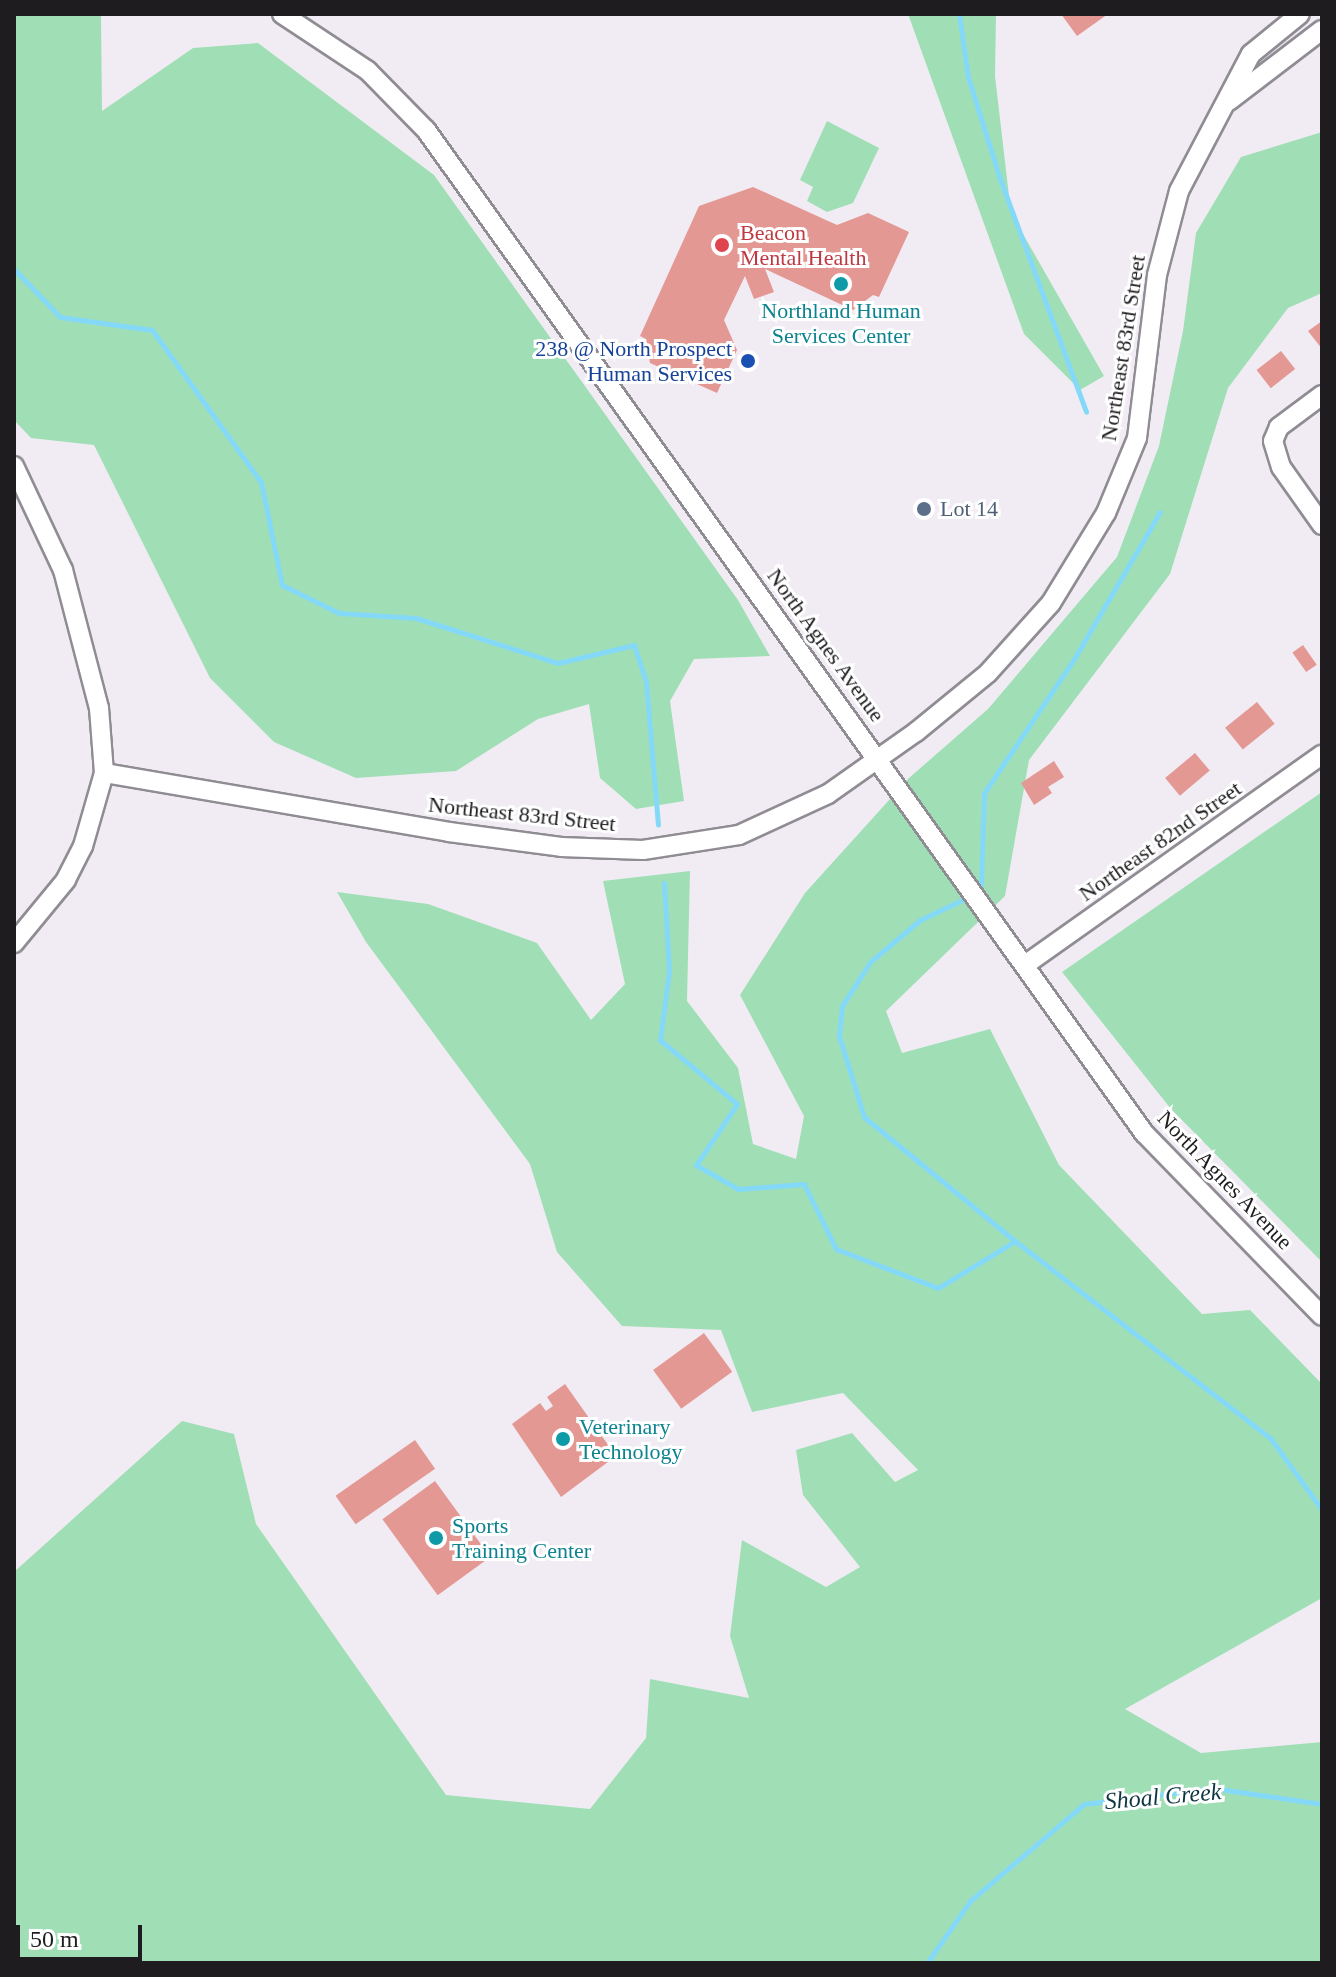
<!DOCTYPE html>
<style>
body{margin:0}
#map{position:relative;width:1336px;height:1977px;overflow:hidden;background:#f1ecf4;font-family:Georgia,serif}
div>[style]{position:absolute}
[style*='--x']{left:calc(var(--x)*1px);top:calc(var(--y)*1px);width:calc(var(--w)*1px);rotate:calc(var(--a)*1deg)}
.green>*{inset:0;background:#a0dfb6}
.stream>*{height:5px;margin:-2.5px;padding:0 2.5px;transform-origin:2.5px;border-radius:2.5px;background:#85d9f8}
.building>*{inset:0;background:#e49894;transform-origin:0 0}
.roads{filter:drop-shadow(2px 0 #908c94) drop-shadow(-2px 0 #908c94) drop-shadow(0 2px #908c94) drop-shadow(0 -2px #908c94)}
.minor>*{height:18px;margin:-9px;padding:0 9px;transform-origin:9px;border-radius:9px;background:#fff}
.dots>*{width:22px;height:22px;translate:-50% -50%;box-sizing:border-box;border:4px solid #fff;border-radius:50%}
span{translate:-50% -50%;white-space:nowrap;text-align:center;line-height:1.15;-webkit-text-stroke:6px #fff;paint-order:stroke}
.health-label{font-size:22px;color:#be3a42}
.left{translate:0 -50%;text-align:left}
.culture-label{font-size:22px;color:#0d838f}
.transit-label{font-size:22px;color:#164399}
.right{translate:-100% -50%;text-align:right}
.street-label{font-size:22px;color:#1e1c1f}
.service-label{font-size:22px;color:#4e5e75}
.water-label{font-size:24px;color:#0d3542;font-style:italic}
.frame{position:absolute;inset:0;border:16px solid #1e1c1f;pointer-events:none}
.scale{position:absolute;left:16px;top:1925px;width:126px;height:36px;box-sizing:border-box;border:4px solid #1e1c1f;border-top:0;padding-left:10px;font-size:24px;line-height:28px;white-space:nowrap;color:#1e1c1f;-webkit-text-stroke:6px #fff;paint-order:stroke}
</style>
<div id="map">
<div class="green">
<div style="clip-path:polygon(14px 14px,101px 14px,102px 111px,193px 48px,258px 43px,434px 175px,738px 600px,770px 656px,694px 659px,670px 701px,684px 801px,636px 809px,600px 778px,589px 704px,538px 719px,456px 771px,356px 778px,274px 742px,210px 678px,94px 445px,31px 438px,14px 420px)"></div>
<div style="clip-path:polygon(908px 14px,996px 14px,995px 76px,1011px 213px,1104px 376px,1080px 390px,1024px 334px)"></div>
<div style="clip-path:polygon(827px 121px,879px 148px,853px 203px,827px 212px,807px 201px,813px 187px,800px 180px)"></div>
<div style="clip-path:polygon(1322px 132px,1322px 293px,1288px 308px,1228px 388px,1170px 574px,1029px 760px,1005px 896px,886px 1011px,902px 1053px,990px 1029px,1059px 1165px,1202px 1314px,1250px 1310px,1322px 1384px,1322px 1598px,1125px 1709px,1201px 1753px,1322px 1742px,1322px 1963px,14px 1963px,14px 1572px,182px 1421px,234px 1434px,256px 1524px,446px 1795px,590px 1809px,646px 1738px,650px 1679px,749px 1698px,730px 1636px,742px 1540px,826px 1587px,860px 1567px,803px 1495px,796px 1450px,852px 1433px,895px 1482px,918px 1470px,843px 1393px,752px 1412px,721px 1330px,622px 1326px,557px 1252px,530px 1164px,366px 942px,337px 892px,428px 904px,537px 943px,591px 1020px,625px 984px,603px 881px,690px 871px,687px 1001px,738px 1068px,753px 1144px,796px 1159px,804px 1116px,740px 995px,805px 893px,909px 778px,988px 709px,1117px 557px,1159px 446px,1183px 331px,1196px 233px,1241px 157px)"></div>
<div style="clip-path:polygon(1322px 792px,1322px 1262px,1171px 1109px,1062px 972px)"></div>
</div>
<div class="stream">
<div style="--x:959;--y:14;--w:64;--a:81.9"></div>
<div style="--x:968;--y:77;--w:107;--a:72.6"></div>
<div style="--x:1000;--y:179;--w:248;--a:69.7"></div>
<div style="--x:14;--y:269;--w:66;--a:46.2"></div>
<div style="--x:60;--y:317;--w:93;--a:8"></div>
<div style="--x:152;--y:330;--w:187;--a:54.4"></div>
<div style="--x:261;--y:482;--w:105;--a:78.5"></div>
<div style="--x:282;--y:585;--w:64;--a:26.2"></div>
<div style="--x:339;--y:613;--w:77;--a:3.7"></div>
<div style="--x:416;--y:618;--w:149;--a:17.6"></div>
<div style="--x:558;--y:663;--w:78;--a:-13.3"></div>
<div style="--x:634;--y:645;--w:39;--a:72"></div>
<div style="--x:646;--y:682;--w:143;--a:85.2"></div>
<div style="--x:664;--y:883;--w:88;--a:86.7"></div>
<div style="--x:669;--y:971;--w:70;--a:97.4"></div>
<div style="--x:660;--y:1040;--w:100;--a:39.7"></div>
<div style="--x:737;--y:1104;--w:73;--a:123.9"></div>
<div style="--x:696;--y:1165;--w:48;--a:29.7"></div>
<div style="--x:738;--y:1189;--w:66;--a:-4.3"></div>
<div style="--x:804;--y:1184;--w:72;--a:63.8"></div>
<div style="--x:836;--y:1249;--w:109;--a:20.9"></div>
<div style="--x:938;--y:1288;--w:90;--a:-31.4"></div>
<div style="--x:1015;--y:1241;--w:324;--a:37.7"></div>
<div style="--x:1271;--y:1439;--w:87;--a:54.3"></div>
<div style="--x:981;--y:885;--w:92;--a:-88.1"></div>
<div style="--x:984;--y:793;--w:161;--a:-56.1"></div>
<div style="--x:1074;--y:659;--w:170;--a:-59.7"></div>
<div style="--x:962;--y:900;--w:47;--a:154.5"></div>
<div style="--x:920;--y:920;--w:65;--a:140"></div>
<div style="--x:870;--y:962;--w:52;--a:122.5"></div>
<div style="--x:842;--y:1006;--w:30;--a:96"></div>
<div style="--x:839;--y:1036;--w:85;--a:72.8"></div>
<div style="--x:864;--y:1117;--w:195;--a:39.4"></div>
<div style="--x:927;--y:1963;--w:75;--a:-55.3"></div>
<div style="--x:970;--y:1901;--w:150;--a:-40.4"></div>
<div style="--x:1084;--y:1804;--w:130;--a:-7.1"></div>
<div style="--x:1213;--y:1788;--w:110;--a:8.4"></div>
</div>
<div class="building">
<div style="clip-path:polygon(1061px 14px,1108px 14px,1077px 36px)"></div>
<div style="clip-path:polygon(753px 187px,837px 225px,868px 213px,909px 232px,879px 297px,873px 295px,853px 310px,765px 269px,774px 292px,754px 299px,745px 276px,724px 320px,737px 350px,717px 393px,650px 363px,646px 339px,640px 336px,699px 206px)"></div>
<div style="clip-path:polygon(1322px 321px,1322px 349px,1308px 331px)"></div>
<div style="left:1281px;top:351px;width:23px;height:31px;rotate:52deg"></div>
<div style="left:1303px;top:645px;width:24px;height:13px;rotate:55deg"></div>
<div style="left:1257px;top:702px;width:28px;height:41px;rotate:51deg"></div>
<div style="left:1195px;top:753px;width:23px;height:39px;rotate:50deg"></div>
<div style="clip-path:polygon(1054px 761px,1064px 777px,1048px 787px,1052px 793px,1034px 805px,1021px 783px)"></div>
<div style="left:704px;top:1333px;width:48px;height:63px;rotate:54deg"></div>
<div style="clip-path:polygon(565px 1384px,616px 1456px,561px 1497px,512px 1424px,540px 1403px,546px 1411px,553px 1406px,547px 1397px)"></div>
<div style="left:415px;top:1440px;width:35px;height:97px;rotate:55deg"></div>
<div style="left:435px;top:1481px;width:94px;height:65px;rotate:54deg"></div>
</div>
<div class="roads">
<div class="minor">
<div style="--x:282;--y:14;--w:103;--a:33.5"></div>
<div style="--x:368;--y:71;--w:83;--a:45.5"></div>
<div style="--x:426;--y:130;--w:1234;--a:54.4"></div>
<div style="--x:1144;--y:1133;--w:255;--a:45.8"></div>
<div style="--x:1229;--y:101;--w:117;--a:-37.4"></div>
<div style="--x:1322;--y:395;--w:54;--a:143.3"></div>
<div style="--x:1279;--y:427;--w:15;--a:113"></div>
<div style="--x:1273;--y:441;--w:27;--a:73"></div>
<div style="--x:1281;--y:467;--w:71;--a:54.7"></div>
<div style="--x:14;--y:466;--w:115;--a:64.8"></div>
<div style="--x:63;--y:570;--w:143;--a:75.4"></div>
<div style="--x:99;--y:708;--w:65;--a:85.6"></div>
<div style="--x:104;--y:773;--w:76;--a:106"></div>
<div style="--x:83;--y:846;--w:38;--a:117"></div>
<div style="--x:66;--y:880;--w:82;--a:129.5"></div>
<div style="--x:104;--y:773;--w:350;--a:9.7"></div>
<div style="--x:449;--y:832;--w:113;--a:7.6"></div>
<div style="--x:561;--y:847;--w:82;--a:2.1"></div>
<div style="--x:643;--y:850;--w:97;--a:-8.9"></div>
<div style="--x:739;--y:835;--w:98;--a:-24.7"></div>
<div style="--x:828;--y:794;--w:108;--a:-35.2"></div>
<div style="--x:916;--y:732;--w:93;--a:-39.3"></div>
<div style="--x:988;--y:673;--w:94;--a:-48"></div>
<div style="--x:1051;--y:603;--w:105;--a:-58.6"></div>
<div style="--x:1106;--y:513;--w:81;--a:-67.5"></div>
<div style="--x:1137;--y:438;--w:164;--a:-83"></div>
<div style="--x:1157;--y:275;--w:87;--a:-75.3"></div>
<div style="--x:1179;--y:191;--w:155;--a:-62.3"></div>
<div style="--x:1251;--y:54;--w:63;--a:-39.2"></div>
<div style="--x:1025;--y:965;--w:364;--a:-35.3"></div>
</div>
</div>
<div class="dots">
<div style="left:722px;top:245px;background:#e0444e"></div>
<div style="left:841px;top:284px;background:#0f9aa8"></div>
<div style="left:748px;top:361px;background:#1a4fb4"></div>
<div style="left:924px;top:509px;background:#5c6f8a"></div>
<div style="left:563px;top:1439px;background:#0f9aa8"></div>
<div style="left:436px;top:1538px;background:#0f9aa8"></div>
</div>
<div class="health-label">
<span class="left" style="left:740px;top:245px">Beacon<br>Mental Health</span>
</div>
<div class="culture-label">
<span style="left:841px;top:323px">Northland Human<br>Services Center</span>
<span class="left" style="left:579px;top:1439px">Veterinary<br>Technology</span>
<span class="left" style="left:452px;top:1538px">Sports<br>Training Center</span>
</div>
<div class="transit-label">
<span class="right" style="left:732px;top:361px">238 @ North Prospect<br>Human Services</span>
</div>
<div class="street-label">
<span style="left:1123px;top:348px;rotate:-81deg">Northeast 83rd Street</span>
<span style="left:826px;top:645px;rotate:54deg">North Agnes Avenue</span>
<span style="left:522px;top:814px;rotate:6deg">Northeast 83rd Street</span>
<span style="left:1160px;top:841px;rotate:-35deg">Northeast 82nd Street</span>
<span style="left:1225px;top:1180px;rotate:46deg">North Agnes Avenue</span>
</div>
<div class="service-label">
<span class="left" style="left:940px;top:509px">Lot 14</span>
</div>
<div class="water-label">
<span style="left:1163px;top:1797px;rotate:-5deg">Shoal Creek</span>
</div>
<div class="frame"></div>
<div class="scale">50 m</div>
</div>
